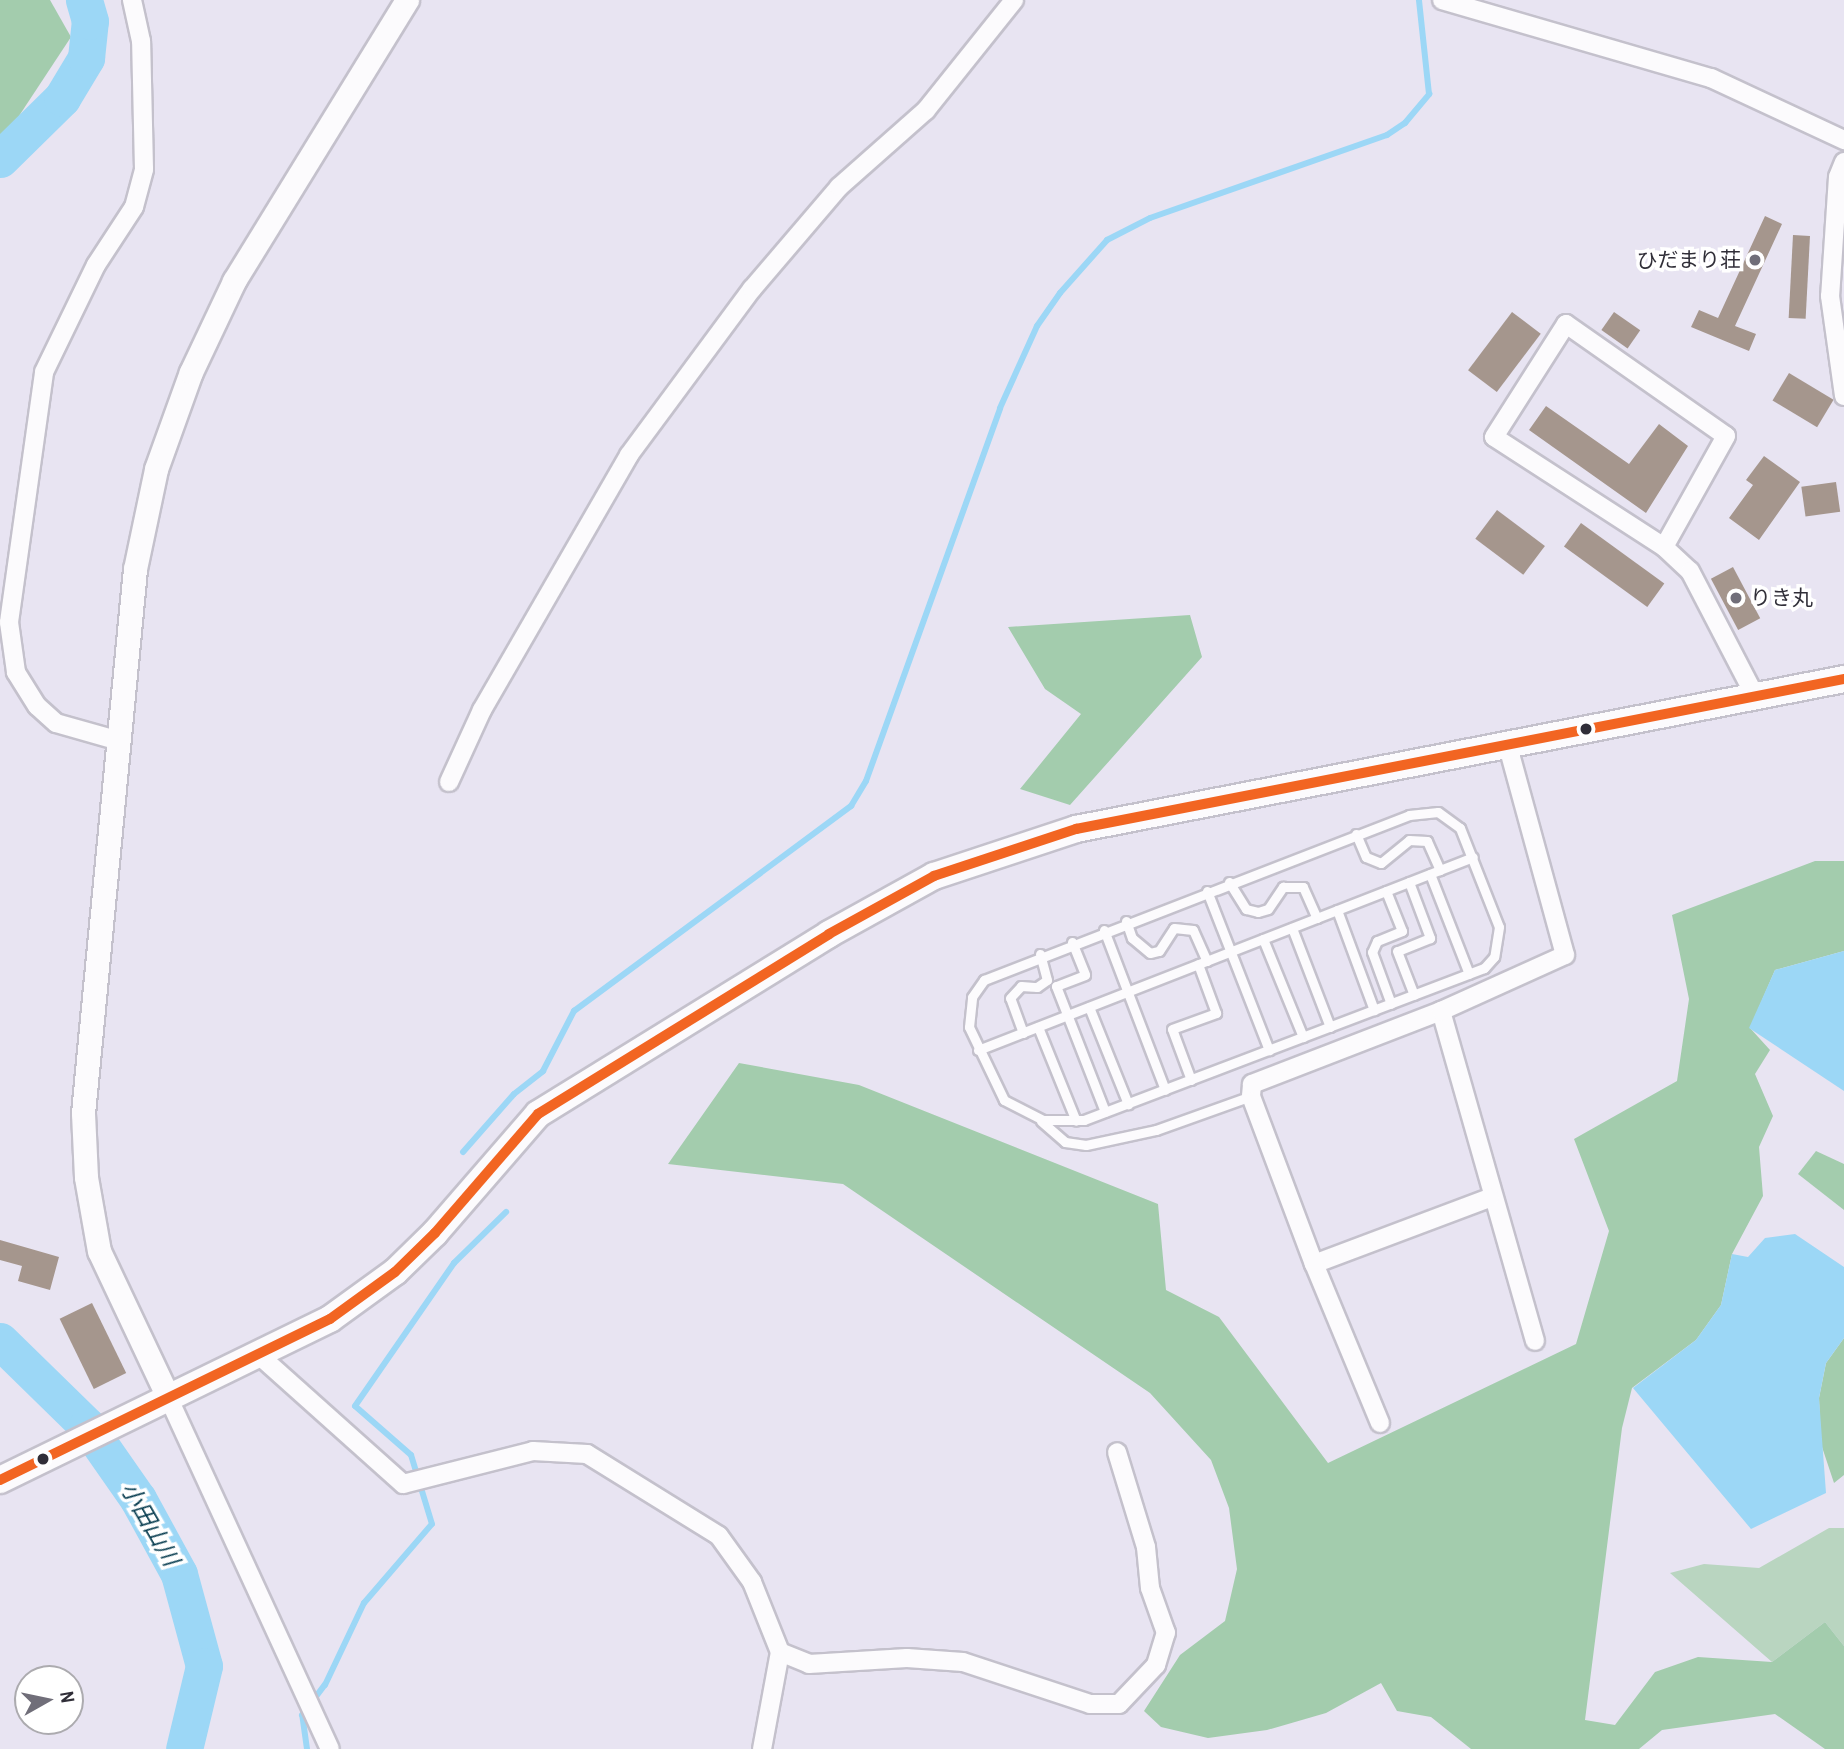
<!DOCTYPE html>
<meta charset="utf-8">
<style>
body{margin:0}
#map{position:relative;width:1844px;height:1749px;overflow:hidden;background:#e8e4f2;font-family:"Archivo Narrow","Noto Sans JP",sans-serif}
div>[style]{position:absolute}
[style*='--x']{left:calc(var(--x)*1px);top:calc(var(--y)*1px);width:calc(var(--w)*1px);rotate:calc(var(--a)*1deg)}
.green>*{inset:0;background:#b9d5c0}
.forest>*{inset:0;background:#a3ccad}
.water>*{inset:0;background:#9cd7f6}
.stream>*{height:6px;margin:-3px;padding:0 3px;transform-origin:3px;border-radius:3px;background:#9cd7f6}
.river>*{height:37px;margin:-18.5px;padding:0 18.5px;transform-origin:18.5px;border-radius:18.5px;background:#9cd7f6}
.building>*{inset:0;background:#a5968d;transform-origin:0 0}
.roads{filter:drop-shadow(2px 0 #c4c1cc) drop-shadow(-2px 0 #c4c1cc) drop-shadow(0 2px #c4c1cc) drop-shadow(0 -2px #c4c1cc)}
.lane>*{height:9px;margin:-4.5px;padding:0 4.5px;transform-origin:4.5px;border-radius:4.5px;background:#fcfbfd}
.street>*{height:18px;margin:-9px;padding:0 9px;transform-origin:9px;border-radius:9px;background:#fcfbfd}
.secondary>*{height:23px;margin:-11.5px;padding:0 11.5px;transform-origin:11.5px;border-radius:11.5px;background:#fcfbfd}
.primary>*{height:26px;margin:-13px;padding:0 13px;transform-origin:13px;border-radius:13px;background:#fcfbfd}
.bus-1>*{height:10px;margin:-5px;padding:0 5px;transform-origin:5px;border-radius:5px;background:#f26522}
.dots>*{width:19px;height:19px;translate:-50% -50%;box-sizing:border-box;border:4px solid #fff;border-radius:50%}
span{translate:-50% -50%;white-space:nowrap;text-align:center;line-height:1.15;-webkit-text-stroke:7px #fff;paint-order:stroke}
.poi-label{font-size:21px;color:#302e38}
.right{translate:-100% -50%;text-align:right}
.left{translate:0 -50%;text-align:left}
.water-label{font-size:23px;color:#083d50;font-style:italic}
.north{position:absolute;left:14px;top:1665px;width:70px;height:70px;box-sizing:border-box;background:#fff;border:2px solid #acabaf;border-radius:50%;rotate:81deg;font-size:19px;font-weight:700;line-height:28px;text-align:center;color:#302e38}
.north::after{content:'';display:block;margin:auto;width:24px;height:32px;background:#706e79;clip-path:polygon(50% 0,100% 100%,50% 72%,0 100%)}
</style>
<div id="map">
<div class="green">
<div style="clip-path:polygon(1829px 1528px,1844px 1528px,1844px 1646px,1825px 1622px,1772px 1662px,1670px 1573px,1704px 1564px,1759px 1568px)"></div>
</div>
<div class="forest">
<div style="clip-path:polygon(0 0,50px 0,71px 37px,13px 125px,0 135px)"></div>
<div style="clip-path:polygon(1190px 615px,1202px 657px,1070px 805px,1020px 789px,1081px 714px,1045px 689px,1008px 627px)"></div>
<div style="clip-path:polygon(1815px 861px,1844px 861px,1844px 951px,1775px 970px,1750px 1028px,1770px 1050px,1755px 1074px,1773px 1116px,1759px 1147px,1763px 1196px,1732px 1254px,1721px 1305px,1696px 1340px,1632px 1388px,1622px 1428px,1585px 1720px,1615px 1725px,1655px 1672px,1698px 1657px,1772px 1662px,1825px 1622px,1844px 1646px,1844px 1749px,1825px 1749px,1775px 1714px,1662px 1730px,1639px 1749px,1471px 1749px,1431px 1717px,1397px 1711px,1381px 1683px,1326px 1713px,1267px 1730px,1208px 1738px,1161px 1727px,1144px 1711px,1180px 1655px,1225px 1621px,1237px 1569px,1229px 1508px,1211px 1460px,1150px 1393px,843px 1184px,668px 1164px,739px 1063px,859px 1085px,1158px 1204px,1166px 1290px,1219px 1317px,1328px 1463px,1576px 1344px,1609px 1231px,1574px 1139px,1677px 1081px,1689px 999px,1672px 915px)"></div>
<div style="clip-path:polygon(1816px 1151px,1844px 1164px,1844px 1210px,1798px 1174px)"></div>
<div style="clip-path:polygon(1844px 1338px,1844px 1475px,1834px 1483px,1821px 1444px,1819px 1398px,1826px 1363px)"></div>
</div>
<div class="water">
<div style="clip-path:polygon(1844px 951px,1844px 1091px,1749px 1028px,1775px 970px)"></div>
<div style="clip-path:polygon(1795px 1234px,1844px 1267px,1844px 1338px,1826px 1363px,1819px 1398px,1826px 1493px,1751px 1529px,1633px 1388px,1696px 1340px,1721px 1305px,1732px 1254px,1748px 1257px,1765px 1238px)"></div>
</div>
<div class="stream">
<div style="--x:463;--y:1152;--w:77;--a:-48.7"></div>
<div style="--x:514;--y:1094;--w:37;--a:-38"></div>
<div style="--x:543;--y:1071;--w:68;--a:-62.7"></div>
<div style="--x:574;--y:1011;--w:345;--a:-36.5"></div>
<div style="--x:851;--y:806;--w:29;--a:-59"></div>
<div style="--x:866;--y:781;--w:396;--a:-70.2"></div>
<div style="--x:1000;--y:408;--w:90;--a:-65.7"></div>
<div style="--x:1037;--y:326;--w:40;--a:-55.1"></div>
<div style="--x:1060;--y:293;--w:71;--a:-48.4"></div>
<div style="--x:1107;--y:240;--w:48;--a:-27.1"></div>
<div style="--x:1150;--y:218;--w:251;--a:-19.3"></div>
<div style="--x:1387;--y:135;--w:22;--a:-34"></div>
<div style="--x:1405;--y:123;--w:38;--a:-50"></div>
<div style="--x:1429;--y:94;--w:95;--a:-96.1"></div>
<div style="--x:307;--y:1749;--w:34;--a:-98"></div>
<div style="--x:302;--y:1715;--w:38;--a:-53"></div>
<div style="--x:325;--y:1685;--w:91;--a:-64.6"></div>
<div style="--x:364;--y:1603;--w:104;--a:-49.3"></div>
<div style="--x:432;--y:1524;--w:72;--a:-106.9"></div>
<div style="--x:411;--y:1455;--w:74;--a:-138.8"></div>
<div style="--x:355;--y:1406;--w:174;--a:-55.3"></div>
<div style="--x:454;--y:1263;--w:73;--a:-44.4"></div>
</div>
<div class="river">
<div style="--x:0;--y:159;--w:87;--a:-44.5"></div>
<div style="--x:62;--y:98;--w:47;--a:-59"></div>
<div style="--x:86;--y:58;--w:37;--a:-84"></div>
<div style="--x:90;--y:21;--w:22;--a:-106"></div>
<div style="--x:0;--y:1341;--w:122;--a:44.3"></div>
<div style="--x:87;--y:1426;--w:89;--a:55.1"></div>
<div style="--x:138;--y:1499;--w:85;--a:61.3"></div>
<div style="--x:179;--y:1574;--w:95;--a:74.8"></div>
<div style="--x:204;--y:1666;--w:85;--a:103.5"></div>
</div>
<div class="building">
<div style="clip-path:polygon(1765px 216px,1782px 224px,1735px 326px,1756px 334px,1749px 351px,1691px 327px,1699px 310px,1718px 318px)"></div>
<div style="left:1793px;top:235px;width:17px;height:83px;rotate:3deg"></div>
<div style="left:1512px;top:312px;width:36px;height:73px;rotate:37deg"></div>
<div style="left:1614px;top:312px;width:32px;height:22px;rotate:35deg"></div>
<div style="left:1789px;top:373px;width:52px;height:32px;rotate:31deg"></div>
<div style="clip-path:polygon(1546px 406px,1629px 464px,1659px 424px,1688px 446px,1646px 513px,1529px 430px)"></div>
<div style="clip-path:polygon(1764px 456px,1800px 482px,1759px 540px,1729px 518px,1753px 485px,1746px 480px)"></div>
<div style="left:1836px;top:482px;width:30px;height:35px;rotate:82deg"></div>
<div style="left:1497px;top:510px;width:60px;height:36px;rotate:37deg"></div>
<div style="left:1581px;top:523px;width:103px;height:29px;rotate:36deg"></div>
<div style="left:1733px;top:567px;width:58px;height:25px;rotate:62deg"></div>
<div style="clip-path:polygon(0 1240px,59px 1257px,50px 1290px,18px 1281px,22px 1266px,0 1260px)"></div>
<div style="left:92px;top:1303px;width:78px;height:36px;rotate:64deg"></div>
</div>
<div class="roads">
<div class="lane">
<div style="--x:1438;--y:812;--w:27;--a:36"></div>
<div style="--x:1460;--y:828;--w:106;--a:68.5"></div>
<div style="--x:1499;--y:927;--w:30;--a:99"></div>
<div style="--x:1494;--y:957;--w:15;--a:132"></div>
<div style="--x:1484;--y:968;--w:428;--a:159.2"></div>
<div style="--x:1084;--y:1120;--w:41;--a:180"></div>
<div style="--x:1043;--y:1120;--w:44;--a:-152.9"></div>
<div style="--x:1004;--y:1100;--w:81;--a:-115.6"></div>
<div style="--x:969;--y:1027;--w:30;--a:-84"></div>
<div style="--x:972;--y:997;--w:21;--a:-55"></div>
<div style="--x:984;--y:980;--w:456;--a:-21.2"></div>
<div style="--x:1409;--y:815;--w:29;--a:-6"></div>
<div style="--x:1356;--y:834;--w:25;--a:67"></div>
<div style="--x:1366;--y:857;--w:16;--a:22"></div>
<div style="--x:1381;--y:863;--w:36;--a:-39"></div>
<div style="--x:1409;--y:840;--w:18;--a:3"></div>
<div style="--x:1427;--y:841;--w:32;--a:66"></div>
<div style="--x:1430;--y:874;--w:107;--a:68.7"></div>
<div style="--x:1229;--y:882;--w:32;--a:58"></div>
<div style="--x:1246;--y:909;--w:12;--a:14"></div>
<div style="--x:1258;--y:912;--w:10;--a:-17"></div>
<div style="--x:1268;--y:909;--w:27;--a:-56"></div>
<div style="--x:1283;--y:887;--w:20;--a:0"></div>
<div style="--x:1303;--y:887;--w:34;--a:66"></div>
<div style="--x:1409;--y:882;--w:60;--a:69.4"></div>
<div style="--x:1430;--y:938;--w:35;--a:158"></div>
<div style="--x:1397;--y:951;--w:47;--a:68.9"></div>
<div style="--x:1207;--y:891;--w:171;--a:68.7"></div>
<div style="--x:1386;--y:891;--w:43;--a:68.2"></div>
<div style="--x:1402;--y:931;--w:27;--a:158"></div>
<div style="--x:1377;--y:941;--w:12;--a:114"></div>
<div style="--x:1372;--y:952;--w:55;--a:69.9"></div>
<div style="--x:1337;--y:910;--w:107;--a:69.7"></div>
<div style="--x:1126;--y:921;--w:18;--a:71"></div>
<div style="--x:1132;--y:938;--w:23;--a:40"></div>
<div style="--x:1150;--y:953;--w:9;--a:-13"></div>
<div style="--x:1159;--y:951;--w:27;--a:-57"></div>
<div style="--x:1174;--y:928;--w:19;--a:6"></div>
<div style="--x:1193;--y:930;--w:34;--a:66"></div>
<div style="--x:1292;--y:928;--w:106;--a:69"></div>
<div style="--x:1104;--y:930;--w:171;--a:69.1"></div>
<div style="--x:1263;--y:939;--w:106;--a:67.8"></div>
<div style="--x:1072;--y:942;--w:35;--a:68"></div>
<div style="--x:1085;--y:975;--w:31;--a:159"></div>
<div style="--x:1056;--y:986;--w:135;--a:68.7"></div>
<div style="--x:1089;--y:1007;--w:105;--a:68.1"></div>
<div style="--x:1038;--y:1027;--w:101;--a:68"></div>
<div style="--x:1023;--y:1033;--w:37;--a:-110"></div>
<div style="--x:1010;--y:998;--w:16;--a:-47"></div>
<div style="--x:1021;--y:986;--w:16;--a:4"></div>
<div style="--x:1037;--y:987;--w:12;--a:-35"></div>
<div style="--x:1047;--y:980;--w:27;--a:-105"></div>
<div style="--x:978;--y:1050;--w:531;--a:-21.3"></div>
<div style="--x:1191;--y:1080;--w:54;--a:-110.4"></div>
<div style="--x:1172;--y:1029;--w:47;--a:-20"></div>
<div style="--x:1216;--y:1013;--w:52;--a:-110.2"></div>
<div style="--x:1041;--y:1121;--w:32;--a:41"></div>
<div style="--x:1065;--y:1142;--w:21;--a:8"></div>
<div style="--x:1086;--y:1145;--w:72;--a:-12.1"></div>
<div style="--x:1156;--y:1130;--w:101;--a:-19.7"></div>
</div>
<div class="street">
<div style="--x:1442;--y:0;--w:280;--a:16.2"></div>
<div style="--x:1711;--y:78;--w:147;--a:25"></div>
<div style="--x:1844;--y:162;--w:16;--a:112"></div>
<div style="--x:1838;--y:177;--w:119;--a:93.8"></div>
<div style="--x:1830;--y:296;--w:101;--a:82"></div>
<div style="--x:1566;--y:324;--w:195;--a:35"></div>
<div style="--x:1726;--y:436;--w:127;--a:119.2"></div>
<div style="--x:1664;--y:547;--w:202;--a:-147.1"></div>
<div style="--x:1494;--y:437;--w:134;--a:-57.5"></div>
<div style="--x:1664;--y:547;--w:35;--a:43"></div>
<div style="--x:1690;--y:571;--w:143;--a:62.5"></div>
<div style="--x:116;--y:740;--w:62;--a:-164.2"></div>
<div style="--x:56;--y:723;--w:25;--a:-138"></div>
<div style="--x:37;--y:706;--w:40;--a:-122"></div>
<div style="--x:16;--y:672;--w:50;--a:-98"></div>
<div style="--x:9;--y:622;--w:252;--a:-82"></div>
<div style="--x:44;--y:372;--w:119;--a:-64.1"></div>
<div style="--x:96;--y:265;--w:69;--a:-56.8"></div>
<div style="--x:134;--y:207;--w:39;--a:-75"></div>
<div style="--x:144;--y:169;--w:128;--a:-91.3"></div>
<div style="--x:141;--y:41;--w:42;--a:-102.4"></div>
<div style="--x:449;--y:782;--w:79;--a:-65.4"></div>
<div style="--x:482;--y:710;--w:294;--a:-60"></div>
<div style="--x:629;--y:455;--w:207;--a:-53.5"></div>
<div style="--x:752;--y:289;--w:134;--a:-49.5"></div>
<div style="--x:839;--y:187;--w:116;--a:-41.5"></div>
<div style="--x:926;--y:110;--w:141;--a:-51.3"></div>
<div style="--x:1441;--y:1011;--w:343;--a:74.1"></div>
<div style="--x:1314;--y:1264;--w:188;--a:-20.6"></div>
<div style="--x:260;--y:1356;--w:192;--a:41.8"></div>
<div style="--x:403;--y:1484;--w:134;--a:-14.2"></div>
<div style="--x:533;--y:1451;--w:54;--a:3.2"></div>
<div style="--x:587;--y:1454;--w:155;--a:31.8"></div>
<div style="--x:719;--y:1536;--w:57;--a:54.3"></div>
<div style="--x:752;--y:1582;--w:75;--a:68.2"></div>
<div style="--x:780;--y:1652;--w:99;--a:100.5"></div>
<div style="--x:168;--y:1397;--w:387;--a:65.3"></div>
<div style="--x:1380;--y:1423;--w:172;--a:-112.5"></div>
<div style="--x:1314;--y:1264;--w:179;--a:-110.6"></div>
<div style="--x:1251;--y:1096;--w:12;--a:-85"></div>
<div style="--x:1252;--y:1084;--w:203;--a:-21.1"></div>
<div style="--x:1441;--y:1011;--w:136;--a:-24.3"></div>
<div style="--x:1565;--y:955;--w:216;--a:-105.3"></div>
<div style="--x:780;--y:1652;--w:31;--a:22"></div>
<div style="--x:809;--y:1664;--w:98;--a:-3.5"></div>
<div style="--x:907;--y:1658;--w:56;--a:4.1"></div>
<div style="--x:963;--y:1662;--w:134;--a:18.3"></div>
<div style="--x:1090;--y:1704;--w:29;--a:0"></div>
<div style="--x:1119;--y:1704;--w:54;--a:-46.5"></div>
<div style="--x:1156;--y:1665;--w:34;--a:-73"></div>
<div style="--x:1166;--y:1633;--w:48;--a:-109.6"></div>
<div style="--x:1150;--y:1588;--w:41;--a:-95.6"></div>
<div style="--x:1146;--y:1547;--w:99;--a:-107"></div>
</div>
<div class="secondary">
<div style="--x:168;--y:1397;--w:161;--a:-115.3"></div>
<div style="--x:99;--y:1251;--w:75;--a:-100"></div>
<div style="--x:86;--y:1177;--w:64;--a:-92.7"></div>
<div style="--x:83;--y:1113;--w:546;--a:-84.54"></div>
<div style="--x:135;--y:569;--w:102;--a:-78.1"></div>
<div style="--x:156;--y:469;--w:103;--a:-70.2"></div>
<div style="--x:191;--y:372;--w:101;--a:-64.7"></div>
<div style="--x:234;--y:281;--w:330;--a:-58.4"></div>
</div>
<div class="primary">
<div style="--x:0;--y:1480;--w:367;--a:-26"></div>
<div style="--x:330;--y:1319;--w:80;--a:-35.9"></div>
<div style="--x:395;--y:1272;--w:56;--a:-44.3"></div>
<div style="--x:435;--y:1233;--w:157;--a:-49.1"></div>
<div style="--x:538;--y:1114;--w:342;--a:-31.7"></div>
<div style="--x:829;--y:934;--w:120;--a:-28.9"></div>
<div style="--x:934;--y:876;--w:150;--a:-18.3"></div>
<div style="--x:1076;--y:829;--w:783;--a:-11.05"></div>
</div>
</div>
<div class="bus-1">
<div style="--x:0;--y:1480;--w:367;--a:-26"></div>
<div style="--x:330;--y:1319;--w:80;--a:-35.9"></div>
<div style="--x:395;--y:1272;--w:56;--a:-44.3"></div>
<div style="--x:435;--y:1233;--w:157;--a:-49.1"></div>
<div style="--x:538;--y:1114;--w:342;--a:-31.7"></div>
<div style="--x:829;--y:934;--w:120;--a:-28.9"></div>
<div style="--x:934;--y:876;--w:150;--a:-18.3"></div>
<div style="--x:1076;--y:829;--w:783;--a:-11.05"></div>
</div>
<div class="dots">
<div style="left:1755px;top:260px;background:#706e79"></div>
<div style="left:1736px;top:598px;background:#706e79"></div>
<div style="left:1586px;top:729px;background:#302e38"></div>
<div style="left:43px;top:1459px;background:#302e38"></div>
</div>
<div class="poi-label">
<span class="right" style="left:1741px;top:260px">ひだまり荘</span>
<span class="left" style="left:1750px;top:598px">りき丸</span>
</div>
<div class="water-label">
<span style="left:150px;top:1524px;rotate:60deg">小田山川</span>
</div>
<div class="north">N</div>
</div>
